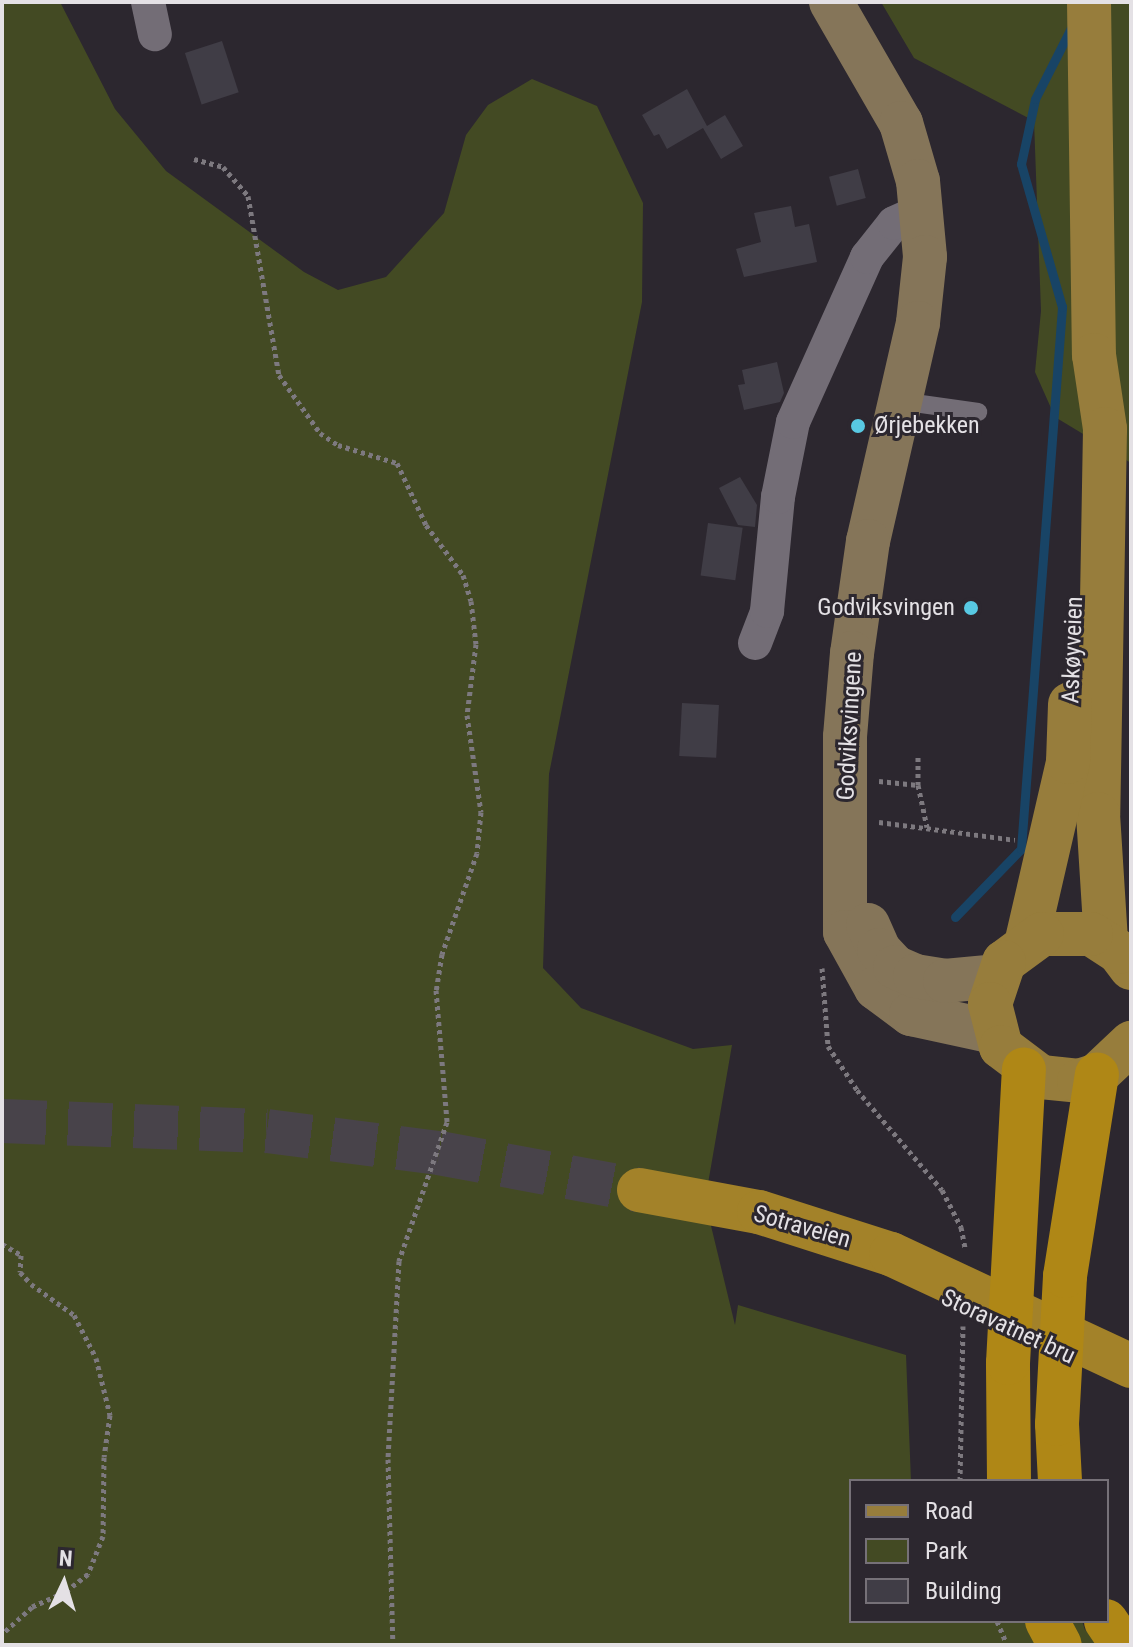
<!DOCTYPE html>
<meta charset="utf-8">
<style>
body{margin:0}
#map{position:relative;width:1133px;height:1647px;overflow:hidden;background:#2c272f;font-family:"Roboto Condensed",sans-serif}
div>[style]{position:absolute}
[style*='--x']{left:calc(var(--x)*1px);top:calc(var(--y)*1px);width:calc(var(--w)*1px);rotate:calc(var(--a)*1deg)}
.green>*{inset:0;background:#434a23}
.stream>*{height:9px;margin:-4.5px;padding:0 4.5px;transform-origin:4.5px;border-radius:4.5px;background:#184466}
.building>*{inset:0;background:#403d46;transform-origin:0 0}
.trunk-tunnel>*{height:44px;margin-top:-22px;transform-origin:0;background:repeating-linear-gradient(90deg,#48434a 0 44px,transparent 0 66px)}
.path>*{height:5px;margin-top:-2.5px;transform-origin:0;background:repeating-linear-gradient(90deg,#7d797f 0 4px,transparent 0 8px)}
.service>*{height:18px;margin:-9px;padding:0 9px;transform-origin:9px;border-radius:9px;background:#736d76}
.minor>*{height:34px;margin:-17px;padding:0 17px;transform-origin:17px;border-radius:17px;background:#736d76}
.secondary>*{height:44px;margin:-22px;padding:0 22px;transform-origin:22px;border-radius:22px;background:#857559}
.primary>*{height:44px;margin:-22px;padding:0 22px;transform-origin:22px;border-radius:22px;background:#977d3c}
.trunk>*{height:44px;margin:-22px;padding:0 22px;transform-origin:22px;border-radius:22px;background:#a38229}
.motorway>*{height:44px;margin:-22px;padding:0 22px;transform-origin:22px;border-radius:22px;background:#af8716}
.dots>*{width:22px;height:22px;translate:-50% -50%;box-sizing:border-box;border:4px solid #2c272f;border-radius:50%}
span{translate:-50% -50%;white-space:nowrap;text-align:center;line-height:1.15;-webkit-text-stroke:6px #2c272f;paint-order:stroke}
.poi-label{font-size:24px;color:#e4e1e5}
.left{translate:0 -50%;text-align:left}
.right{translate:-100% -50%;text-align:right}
.street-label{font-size:24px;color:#e4e1e5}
.frame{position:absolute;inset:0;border:4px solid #e4e1e5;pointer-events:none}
.legend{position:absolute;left:849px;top:1479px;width:260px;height:144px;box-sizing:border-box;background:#2c272f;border:2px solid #767178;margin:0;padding:10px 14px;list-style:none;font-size:24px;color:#e4e1e5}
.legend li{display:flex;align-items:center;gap:16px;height:40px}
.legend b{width:40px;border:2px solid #767178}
.north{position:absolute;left:24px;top:1543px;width:80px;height:80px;-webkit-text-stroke:6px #2c272f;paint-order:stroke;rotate:4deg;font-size:22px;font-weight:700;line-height:32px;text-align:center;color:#e4e1e5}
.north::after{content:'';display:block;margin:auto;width:28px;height:36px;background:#e4e1e5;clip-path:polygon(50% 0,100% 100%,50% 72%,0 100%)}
</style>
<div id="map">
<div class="green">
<div style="clip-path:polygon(2px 2px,60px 2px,115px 109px,166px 171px,304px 272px,338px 290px,386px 277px,444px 213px,466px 135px,488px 105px,532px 79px,597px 106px,643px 203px,642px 302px,549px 774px,543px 968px,581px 1008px,693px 1049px,732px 1045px,705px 1201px,735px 1325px,738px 1305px,906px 1355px,911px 1481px,851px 1481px,851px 1621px,1082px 1621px,1085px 1630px,1111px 1645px,2px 1645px)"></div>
<div style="clip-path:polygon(881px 2px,1131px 2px,1131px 463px,1055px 417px,1035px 372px,1041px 311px,1034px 121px,914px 58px)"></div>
</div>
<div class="stream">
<div style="--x:955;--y:917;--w:95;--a:-45.9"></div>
<div style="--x:1021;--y:849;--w:544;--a:-85.67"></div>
<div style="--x:1062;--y:307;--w:149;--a:-106"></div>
<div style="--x:1021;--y:164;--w:66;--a:-77.8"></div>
<div style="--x:1035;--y:99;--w:82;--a:-63.1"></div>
</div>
<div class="building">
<div style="left:222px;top:41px;width:54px;height:39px;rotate:72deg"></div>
<div style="clip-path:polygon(687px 89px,707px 126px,725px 115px,743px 146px,721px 159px,703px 128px,667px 149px,659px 134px,654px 136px,642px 115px)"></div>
<div style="left:858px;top:169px;width:30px;height:30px;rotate:75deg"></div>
<div style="clip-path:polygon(791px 206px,795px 227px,809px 224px,817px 262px,744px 277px,736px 249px,761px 242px,754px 213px)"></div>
<div style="clip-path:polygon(777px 362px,784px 393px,780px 402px,744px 410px,738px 385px,745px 384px,742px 370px)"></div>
<div style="clip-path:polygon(740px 477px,757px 505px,755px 527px,738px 525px,719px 488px)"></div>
<div style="left:708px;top:523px;width:35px;height:53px;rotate:8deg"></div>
<div style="left:682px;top:703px;width:37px;height:53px;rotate:3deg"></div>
</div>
<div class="trunk-tunnel">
<div style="--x:2;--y:1121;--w:265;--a:2.2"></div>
<div style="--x:267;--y:1131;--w:173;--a:7.3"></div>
<div style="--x:439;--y:1153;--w:203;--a:10.5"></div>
</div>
<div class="path">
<div style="--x:194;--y:159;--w:30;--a:15"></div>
<div style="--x:223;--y:167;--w:38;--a:49"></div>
<div style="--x:248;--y:196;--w:182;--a:80.2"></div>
<div style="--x:279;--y:375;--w:71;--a:54.7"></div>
<div style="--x:320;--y:433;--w:22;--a:34"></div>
<div style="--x:338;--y:445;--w:62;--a:17"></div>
<div style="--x:397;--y:463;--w:68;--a:64.9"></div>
<div style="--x:426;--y:525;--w:62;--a:53.5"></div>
<div style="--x:463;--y:575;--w:27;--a:73"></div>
<div style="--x:471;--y:601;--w:43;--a:83.4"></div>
<div style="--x:476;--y:644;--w:72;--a:97.2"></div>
<div style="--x:467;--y:715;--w:98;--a:81.8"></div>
<div style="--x:481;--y:812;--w:41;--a:95.6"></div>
<div style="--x:477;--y:853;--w:107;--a:109.1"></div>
<div style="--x:442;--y:954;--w:36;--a:99"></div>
<div style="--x:436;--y:990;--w:132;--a:85.2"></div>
<div style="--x:447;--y:1122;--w:147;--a:109.1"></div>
<div style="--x:399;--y:1261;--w:198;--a:93.2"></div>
<div style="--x:388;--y:1459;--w:186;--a:88.5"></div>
<div style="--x:879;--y:781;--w:39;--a:6"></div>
<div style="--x:918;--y:785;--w:29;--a:-90"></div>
<div style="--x:918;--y:785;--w:43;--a:77.9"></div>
<div style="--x:879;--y:822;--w:137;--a:7.5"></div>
<div style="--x:822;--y:968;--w:78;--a:85.6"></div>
<div style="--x:828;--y:1046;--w:53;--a:56.6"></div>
<div style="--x:857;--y:1090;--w:131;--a:49.6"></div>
<div style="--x:942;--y:1190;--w:42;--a:62.8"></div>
<div style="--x:961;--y:1227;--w:21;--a:79"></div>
<div style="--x:2;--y:1244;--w:22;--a:30"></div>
<div style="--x:21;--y:1255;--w:17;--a:93"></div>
<div style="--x:20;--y:1272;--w:16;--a:47"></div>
<div style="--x:31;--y:1284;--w:53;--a:35.8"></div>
<div style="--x:74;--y:1315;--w:48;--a:62.9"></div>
<div style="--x:96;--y:1358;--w:59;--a:76.2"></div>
<div style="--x:110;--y:1415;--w:42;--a:98.1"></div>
<div style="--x:104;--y:1457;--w:79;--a:90.7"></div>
<div style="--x:103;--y:1536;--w:41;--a:111.5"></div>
<div style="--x:88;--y:1574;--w:29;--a:142"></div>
<div style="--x:65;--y:1592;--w:36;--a:156"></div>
<div style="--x:32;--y:1607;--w:40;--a:138"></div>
<div style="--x:960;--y:1481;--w:155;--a:-88.9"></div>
<div style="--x:997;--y:1621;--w:26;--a:67"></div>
</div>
<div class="service">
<div style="--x:900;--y:401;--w:79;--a:8"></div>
</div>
<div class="minor">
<div style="--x:148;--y:2;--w:33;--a:78"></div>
<div style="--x:755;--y:643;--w:34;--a:-69"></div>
<div style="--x:767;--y:611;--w:115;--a:-84.5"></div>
<div style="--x:778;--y:497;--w:76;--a:-78.7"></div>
<div style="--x:793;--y:422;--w:181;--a:-65.8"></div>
<div style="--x:867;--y:257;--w:43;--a:-51.5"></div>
<div style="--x:894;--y:223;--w:30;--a:-24"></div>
</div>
<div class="secondary">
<div style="--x:831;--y:2;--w:140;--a:60"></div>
<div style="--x:901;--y:123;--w:60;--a:73.7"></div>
<div style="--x:918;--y:181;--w:76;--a:84.7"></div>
<div style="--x:925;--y:257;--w:66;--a:96.1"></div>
<div style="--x:918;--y:323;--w:224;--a:102.9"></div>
<div style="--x:868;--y:541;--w:113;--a:98.1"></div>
<div style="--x:852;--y:653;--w:84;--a:94.8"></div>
<div style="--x:845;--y:737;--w:195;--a:90"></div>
<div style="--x:845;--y:932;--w:64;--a:61"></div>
<div style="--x:876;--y:988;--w:44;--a:36.6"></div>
<div style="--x:911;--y:1014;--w:85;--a:12.2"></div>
<div style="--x:868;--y:925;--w:27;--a:66"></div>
<div style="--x:879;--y:950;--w:23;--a:47"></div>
<div style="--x:895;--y:967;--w:22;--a:24"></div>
<div style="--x:915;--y:976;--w:30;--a:9"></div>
<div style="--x:945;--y:981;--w:51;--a:-5.6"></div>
</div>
<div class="primary">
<div style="--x:1089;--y:2;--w:353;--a:89.2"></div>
<div style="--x:1094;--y:355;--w:75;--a:81.5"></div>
<div style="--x:1105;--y:429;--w:385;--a:91"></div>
<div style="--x:1098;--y:814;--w:128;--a:86.4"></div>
<div style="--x:1027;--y:940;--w:183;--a:-77"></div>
<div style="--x:1068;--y:762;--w:58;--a:-88"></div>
<div style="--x:1131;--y:968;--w:20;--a:-127"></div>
<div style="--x:1119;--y:952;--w:33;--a:-147"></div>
<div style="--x:1091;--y:934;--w:49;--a:180"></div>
<div style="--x:1042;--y:934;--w:47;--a:143.6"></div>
<div style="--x:1004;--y:962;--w:44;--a:108.4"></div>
<div style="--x:990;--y:1004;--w:44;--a:75.7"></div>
<div style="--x:1001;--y:1047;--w:50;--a:36.9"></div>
<div style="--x:1041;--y:1077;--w:38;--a:6"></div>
<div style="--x:1079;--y:1081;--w:19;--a:-18"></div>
<div style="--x:1097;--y:1075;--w:47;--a:-43.3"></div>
</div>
<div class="trunk">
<div style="--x:639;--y:1190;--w:122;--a:10.4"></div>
<div style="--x:759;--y:1212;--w:139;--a:17.7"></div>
<div style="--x:891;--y:1254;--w:265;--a:25"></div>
</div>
<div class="motorway">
<div style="--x:1009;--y:1481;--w:118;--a:-90.5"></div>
<div style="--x:1008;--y:1363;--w:294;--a:-86.9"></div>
<div style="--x:1060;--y:1481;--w:57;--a:-93"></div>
<div style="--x:1057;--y:1424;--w:148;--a:-86.9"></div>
<div style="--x:1065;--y:1276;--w:204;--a:-81"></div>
<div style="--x:1047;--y:1621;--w:27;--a:62"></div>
<div style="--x:1106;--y:1621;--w:29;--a:56"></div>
</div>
<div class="dots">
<div style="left:858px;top:426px;background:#58c9e3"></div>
<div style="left:971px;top:608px;background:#58c9e3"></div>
</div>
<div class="poi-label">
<span class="left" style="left:874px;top:426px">Ørjebekken</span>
<span class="right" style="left:955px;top:608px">Godviksvingen</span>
</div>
<div class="street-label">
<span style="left:1073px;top:650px;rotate:-88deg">Askøyveien</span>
<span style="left:850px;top:726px;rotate:-87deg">Godviksvingene</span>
<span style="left:802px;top:1227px;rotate:16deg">Sotraveien</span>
<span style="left:1008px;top:1327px;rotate:25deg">Storavatnet bru</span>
</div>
<div class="frame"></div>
<ul class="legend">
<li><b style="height:10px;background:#977d3c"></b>Road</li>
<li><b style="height:22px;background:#434a23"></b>Park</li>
<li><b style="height:22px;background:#403d46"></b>Building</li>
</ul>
<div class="north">N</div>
</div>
